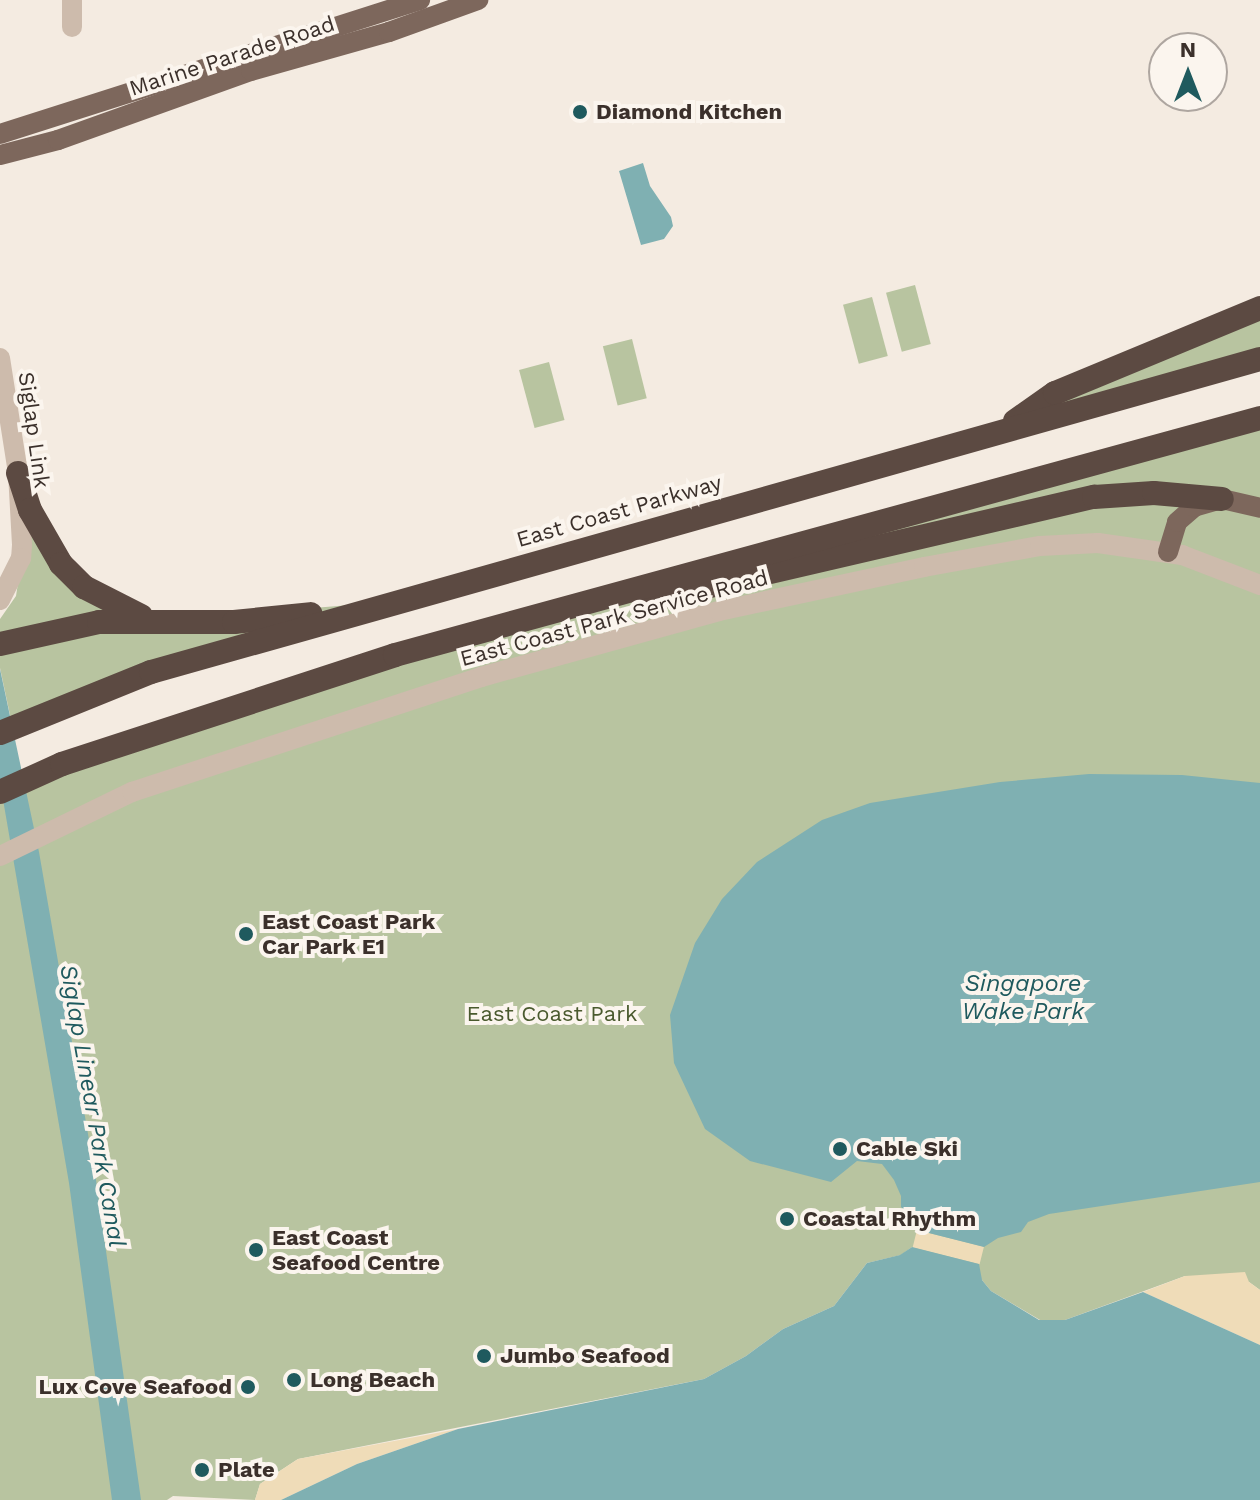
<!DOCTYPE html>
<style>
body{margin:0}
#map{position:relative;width:1260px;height:1500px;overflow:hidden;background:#f4ebe1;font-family:"Work Sans",sans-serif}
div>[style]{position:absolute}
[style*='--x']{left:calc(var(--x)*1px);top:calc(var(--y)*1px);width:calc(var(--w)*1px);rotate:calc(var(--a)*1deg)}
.green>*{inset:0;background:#b8c4a0;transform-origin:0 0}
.sand>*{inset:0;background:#efdcb8;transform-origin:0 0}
.water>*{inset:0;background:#7fb0b2}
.street>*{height:20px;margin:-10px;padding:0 10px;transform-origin:10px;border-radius:10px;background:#cdbbac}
.primary>*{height:20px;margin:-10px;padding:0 10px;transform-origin:10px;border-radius:10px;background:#7d675c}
.highway>*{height:24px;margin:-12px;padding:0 12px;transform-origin:12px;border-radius:12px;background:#5c4a42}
.dots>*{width:22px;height:22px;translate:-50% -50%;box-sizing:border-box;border:4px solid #fbf5ee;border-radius:50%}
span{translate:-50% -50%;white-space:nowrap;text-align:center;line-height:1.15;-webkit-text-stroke:8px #fbf5ee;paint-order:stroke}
.street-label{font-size:22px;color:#3b302b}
.poi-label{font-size:22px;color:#3b302b;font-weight:700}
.left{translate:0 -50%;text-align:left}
.right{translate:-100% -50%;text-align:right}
.park-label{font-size:22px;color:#4a5a2e}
.water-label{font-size:24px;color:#1f5a5e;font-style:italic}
.north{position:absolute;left:1148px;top:32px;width:80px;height:80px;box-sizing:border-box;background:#fbf5ee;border:2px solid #aea6a0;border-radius:50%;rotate:0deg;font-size:22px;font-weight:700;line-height:32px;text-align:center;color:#3b302b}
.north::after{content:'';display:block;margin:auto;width:28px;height:36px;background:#1f5a5e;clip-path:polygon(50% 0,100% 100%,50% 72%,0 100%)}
</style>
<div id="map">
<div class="green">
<div style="left:915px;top:285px;width:61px;height:30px;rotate:75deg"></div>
<div style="left:872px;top:297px;width:61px;height:30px;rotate:75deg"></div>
<div style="clip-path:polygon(1260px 308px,1260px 359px,1009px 427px)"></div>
<div style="left:632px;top:339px;width:61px;height:30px;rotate:76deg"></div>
<div style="left:549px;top:362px;width:60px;height:31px;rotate:75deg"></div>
<div style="clip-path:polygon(1260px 417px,1260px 1290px,1249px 1282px,1185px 1276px,1065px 1320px,1040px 1320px,991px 1291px,982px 1280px,912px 1247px,901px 1255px,867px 1263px,834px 1306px,783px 1329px,746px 1356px,704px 1379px,298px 1459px,260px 1484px,255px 1500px,173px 1496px,167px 1500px,0 1500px,0 792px,395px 655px)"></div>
<div style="clip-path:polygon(46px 525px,69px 563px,137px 610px,189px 618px,375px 603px,13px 729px,0 668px,0 619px,16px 596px,26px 532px)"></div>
</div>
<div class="sand">
<div style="left:917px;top:1230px;width:69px;height:18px;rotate:14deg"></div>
<div style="clip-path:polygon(1245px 1272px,1249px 1282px,1260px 1290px,1260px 1345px,1143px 1292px,1185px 1276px)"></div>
<div style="clip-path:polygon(458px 1429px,357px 1464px,281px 1500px,255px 1500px,260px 1484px,298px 1459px)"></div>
</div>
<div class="water">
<div style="clip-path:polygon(643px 163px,650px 186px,671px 217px,673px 226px,664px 239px,641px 245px,619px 171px)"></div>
<div style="clip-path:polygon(0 669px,39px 852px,96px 1180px,141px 1500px,112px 1500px,69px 1183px,0 782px)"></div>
<div style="clip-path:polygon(1089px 774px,1182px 775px,1260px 783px,1260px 1182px,1049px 1214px,1028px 1222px,1021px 1232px,998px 1238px,984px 1247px,917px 1230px,909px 1214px,901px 1207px,901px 1196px,894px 1180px,882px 1164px,857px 1161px,831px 1182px,750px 1161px,705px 1129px,674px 1063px,670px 1015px,695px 943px,722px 899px,757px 862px,822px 820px,870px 803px,1000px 782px)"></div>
<div style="clip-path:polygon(912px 1247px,979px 1264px,982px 1280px,991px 1291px,1039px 1320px,1065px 1320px,1143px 1292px,1260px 1345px,1260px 1500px,281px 1500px,357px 1464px,458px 1429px,704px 1379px,746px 1356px,783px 1329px,834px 1306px,867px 1263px,900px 1255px)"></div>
</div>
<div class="street">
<div style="--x:72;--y:0;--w:27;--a:90"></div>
<div style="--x:0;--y:358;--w:116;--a:81.1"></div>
<div style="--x:18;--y:473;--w:72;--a:86.8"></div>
<div style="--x:22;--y:545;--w:13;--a:94"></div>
<div style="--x:21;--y:558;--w:47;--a:116.6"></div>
<div style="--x:0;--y:856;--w:147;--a:-25.9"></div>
<div style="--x:132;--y:792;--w:367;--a:-18.2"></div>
<div style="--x:481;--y:677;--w:247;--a:-15.5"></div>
<div style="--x:719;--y:611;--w:210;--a:-12.1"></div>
<div style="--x:924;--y:567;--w:118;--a:-10.3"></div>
<div style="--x:1040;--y:546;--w:58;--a:-3"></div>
<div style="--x:1098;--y:543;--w:85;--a:8.1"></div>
<div style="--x:1182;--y:555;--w:84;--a:21"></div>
</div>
<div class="primary">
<div style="--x:0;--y:134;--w:441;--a:-17.7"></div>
<div style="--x:0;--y:155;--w:60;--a:-14.5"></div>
<div style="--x:58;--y:140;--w:205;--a:-19.7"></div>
<div style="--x:251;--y:71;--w:143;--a:-15.8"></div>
<div style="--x:389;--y:32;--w:95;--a:-19.8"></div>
<div style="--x:1168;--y:552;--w:31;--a:-73"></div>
<div style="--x:1177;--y:522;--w:23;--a:-41"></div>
<div style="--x:1194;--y:507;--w:29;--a:-16"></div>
<div style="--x:1222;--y:499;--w:39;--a:13"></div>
</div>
<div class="highway">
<div style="--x:1015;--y:421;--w:49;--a:-35"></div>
<div style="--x:1055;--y:393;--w:222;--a:-22.5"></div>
<div style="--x:18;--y:473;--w:39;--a:72"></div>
<div style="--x:30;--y:510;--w:62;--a:60.1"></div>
<div style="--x:61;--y:564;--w:33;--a:45"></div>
<div style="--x:84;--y:587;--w:64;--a:27"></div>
<div style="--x:650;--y:600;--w:456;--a:-13.1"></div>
<div style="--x:1094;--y:497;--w:60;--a:-3.8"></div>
<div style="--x:1154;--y:493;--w:68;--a:5"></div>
<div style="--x:0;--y:644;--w:101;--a:-12.5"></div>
<div style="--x:99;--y:622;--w:135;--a:0"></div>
<div style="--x:234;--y:622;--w:77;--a:-5.9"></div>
<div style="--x:0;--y:733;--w:163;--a:-22"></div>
<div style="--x:151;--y:672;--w:1152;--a:-15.76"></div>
<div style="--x:0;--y:792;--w:68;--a:-24.3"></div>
<div style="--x:62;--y:764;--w:350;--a:-18.1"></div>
<div style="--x:395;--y:655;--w:897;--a:-15.32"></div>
</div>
<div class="dots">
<div style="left:580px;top:112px;background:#1f5a5e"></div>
<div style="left:246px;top:934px;background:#1f5a5e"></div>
<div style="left:840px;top:1149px;background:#1f5a5e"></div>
<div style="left:787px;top:1219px;background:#1f5a5e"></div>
<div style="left:256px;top:1250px;background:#1f5a5e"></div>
<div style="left:484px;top:1356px;background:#1f5a5e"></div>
<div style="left:294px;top:1380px;background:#1f5a5e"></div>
<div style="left:248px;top:1387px;background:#1f5a5e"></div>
<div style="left:202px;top:1470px;background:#1f5a5e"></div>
</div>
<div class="street-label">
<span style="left:232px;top:56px;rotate:-18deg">Marine Parade Road</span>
<span style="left:34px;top:430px;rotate:82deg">Siglap Link</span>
<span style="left:619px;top:511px;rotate:-16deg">East Coast Parkway</span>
<span style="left:614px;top:618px;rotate:-15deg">East Coast Park Service Road</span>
</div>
<div class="poi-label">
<span class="left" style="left:596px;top:112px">Diamond Kitchen</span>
<span class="left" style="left:262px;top:934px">East Coast Park<br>Car Park E1</span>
<span class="left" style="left:856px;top:1149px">Cable Ski</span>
<span class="left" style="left:803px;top:1219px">Coastal Rhythm</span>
<span class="left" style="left:272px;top:1250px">East Coast<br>Seafood Centre</span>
<span class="left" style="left:500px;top:1356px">Jumbo Seafood</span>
<span class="left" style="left:310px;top:1380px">Long Beach</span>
<span class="right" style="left:232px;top:1387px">Lux Cove Seafood</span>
<span class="left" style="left:218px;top:1470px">Plate</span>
</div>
<div class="park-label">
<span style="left:552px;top:1014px">East Coast Park</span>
</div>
<div class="water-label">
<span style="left:1023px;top:998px">Singapore<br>Wake Park</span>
<span style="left:92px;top:1106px;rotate:80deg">Siglap Linear Park Canal</span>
</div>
<div class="north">N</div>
</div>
